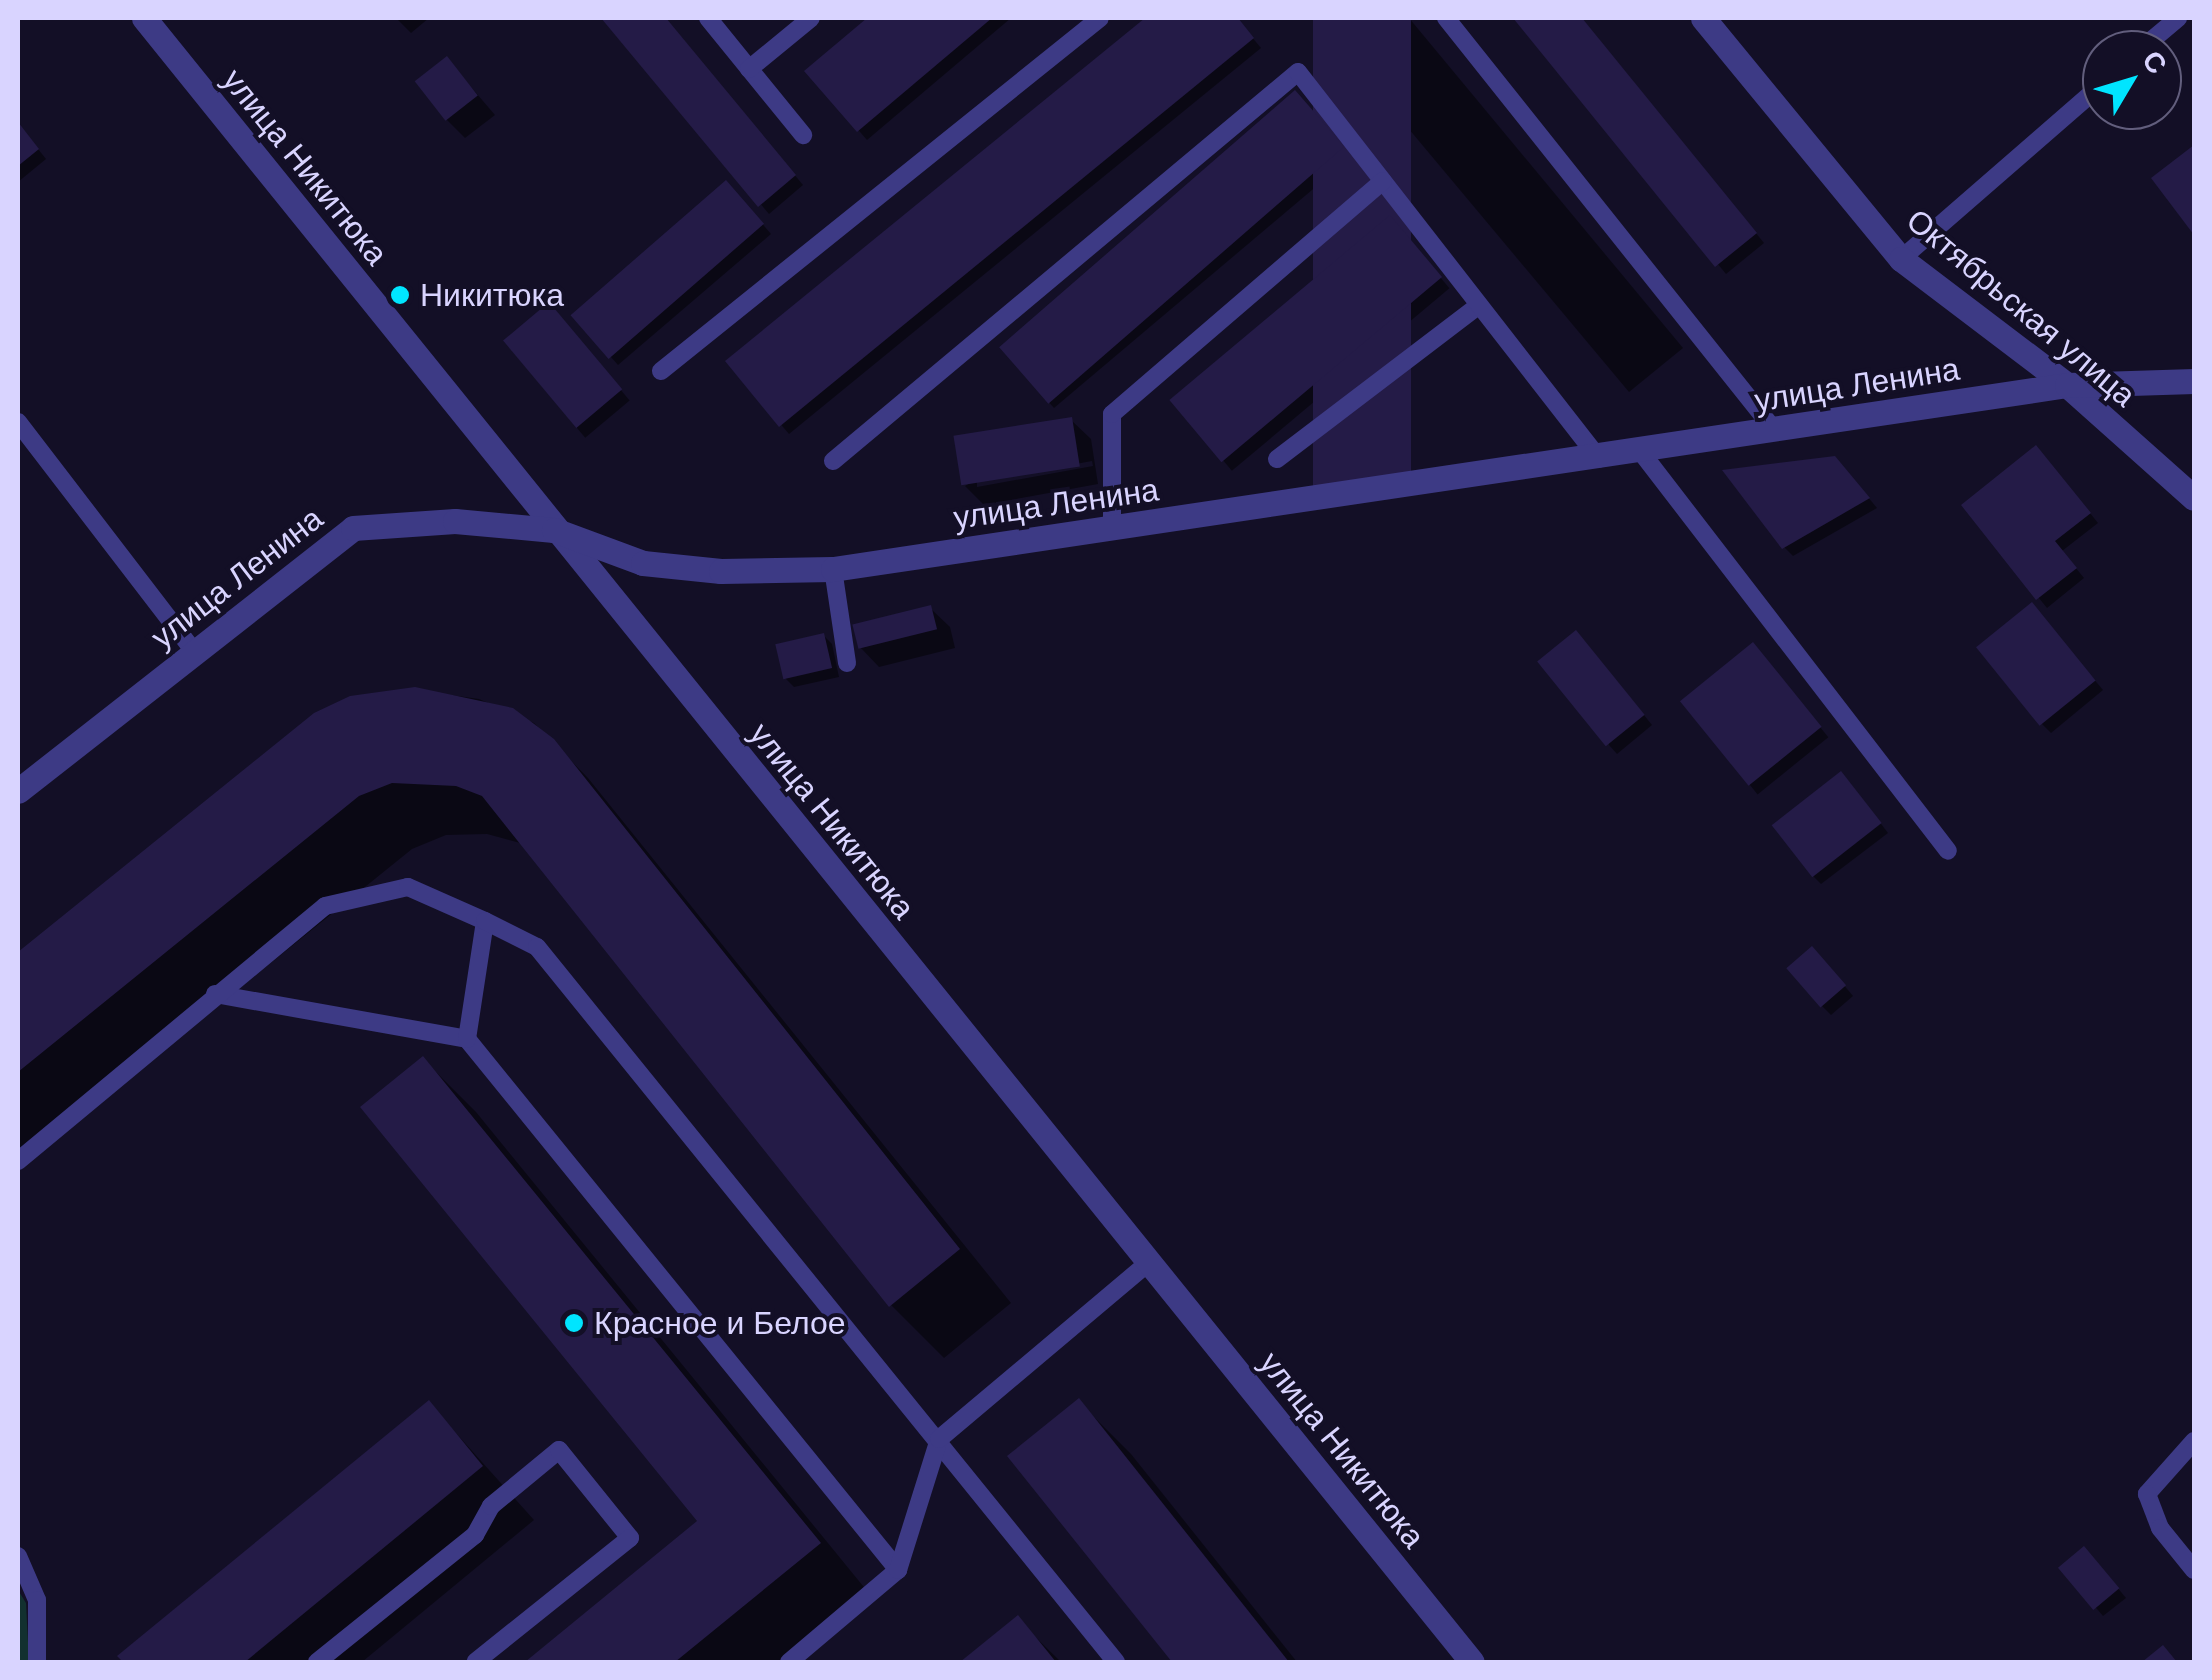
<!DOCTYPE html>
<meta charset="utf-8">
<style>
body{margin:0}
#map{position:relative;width:2212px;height:1680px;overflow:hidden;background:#130f26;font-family:Helvetica,sans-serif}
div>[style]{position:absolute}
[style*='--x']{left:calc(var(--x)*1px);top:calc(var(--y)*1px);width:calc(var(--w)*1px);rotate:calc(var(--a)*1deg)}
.green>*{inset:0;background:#12302f}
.shadow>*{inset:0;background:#0007;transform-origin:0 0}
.building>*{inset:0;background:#241b47;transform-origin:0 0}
.lane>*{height:18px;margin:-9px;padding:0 9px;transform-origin:9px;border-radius:9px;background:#3d3a85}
.street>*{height:25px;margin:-12.5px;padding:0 12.5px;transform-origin:12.5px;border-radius:12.5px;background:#3d3a85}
.dots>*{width:28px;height:28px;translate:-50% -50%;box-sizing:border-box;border:5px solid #130f26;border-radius:50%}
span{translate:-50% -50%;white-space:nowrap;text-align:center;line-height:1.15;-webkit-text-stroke:8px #130f26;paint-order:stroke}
.street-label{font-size:32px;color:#d9d4ff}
.poi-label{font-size:32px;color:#d9d4ff}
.left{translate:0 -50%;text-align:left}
.frame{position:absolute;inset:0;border:20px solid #d9d4ff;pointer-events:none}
.north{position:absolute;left:2082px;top:30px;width:100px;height:100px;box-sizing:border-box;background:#130f26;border:2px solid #625e7d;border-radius:50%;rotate:52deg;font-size:28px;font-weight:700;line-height:40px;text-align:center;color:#d9d4ff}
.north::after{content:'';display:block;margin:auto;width:35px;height:45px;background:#00e5ff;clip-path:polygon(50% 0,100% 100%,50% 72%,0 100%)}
</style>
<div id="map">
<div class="green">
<div style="clip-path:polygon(18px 1590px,26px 1603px,29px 1662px,18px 1662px)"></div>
</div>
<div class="shadow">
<div style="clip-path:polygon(396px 18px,429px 18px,411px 33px)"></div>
<div style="clip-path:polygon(605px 18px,664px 18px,803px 185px,769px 214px)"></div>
<div style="clip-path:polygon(870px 18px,1011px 18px,867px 140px,807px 71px)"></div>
<div style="clip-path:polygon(1149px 18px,1236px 18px,1261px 48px,789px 434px,728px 362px)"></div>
<div style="clip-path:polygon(1316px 18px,1409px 18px,1683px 348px,1629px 392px)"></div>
<div style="clip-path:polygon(1516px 18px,1581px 18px,1764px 243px,1726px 274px)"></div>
<div style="clip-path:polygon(447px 59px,495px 115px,465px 138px,446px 119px)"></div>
<div style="clip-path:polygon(1304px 102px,1351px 157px,1054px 408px,1046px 399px)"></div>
<div style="clip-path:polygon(18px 124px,46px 159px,18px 182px)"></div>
<div style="clip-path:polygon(735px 192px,771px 234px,618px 365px,573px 314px)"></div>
<div style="left:1398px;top:227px;width:80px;height:284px;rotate:50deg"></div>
<div style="left:557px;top:314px;width:113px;height:58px;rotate:50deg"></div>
<div style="clip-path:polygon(evenodd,1071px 420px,1091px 439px,1098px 484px,984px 505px,965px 486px,1071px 420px,1092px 461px,1093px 466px,977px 487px,977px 482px,1092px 461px)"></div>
<div style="clip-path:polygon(2045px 457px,2098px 523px,2062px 551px,2084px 578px,2047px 608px,1964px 505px)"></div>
<div style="clip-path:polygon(1844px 468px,1877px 508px,1793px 556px,1784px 547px)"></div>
<div style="clip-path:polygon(930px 608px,950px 627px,955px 648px,879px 667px,860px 647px)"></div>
<div style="clip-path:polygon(2040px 615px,2103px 690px,2051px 733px,2042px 724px)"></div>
<div style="clip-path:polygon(823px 635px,832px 644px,839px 677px,794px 687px,785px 678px)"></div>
<div style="clip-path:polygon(1585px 642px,1652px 725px,1617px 754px,1609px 745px)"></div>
<div style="left:1761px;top:654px;width:107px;height:91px;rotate:51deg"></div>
<div style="clip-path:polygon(415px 690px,479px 699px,534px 723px,588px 778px,1011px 1303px,944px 1358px,891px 1305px,524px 844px,487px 834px,446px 835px,412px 849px,18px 1167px,18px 955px,315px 715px)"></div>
<div style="clip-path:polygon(1850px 783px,1888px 833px,1821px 884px,1812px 875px)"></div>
<div style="clip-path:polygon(1821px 958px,1853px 996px,1831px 1015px,1822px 1006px)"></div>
<div style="clip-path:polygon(423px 1059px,476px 1112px,872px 1597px,792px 1662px,529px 1662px,701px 1521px)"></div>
<div style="clip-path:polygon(1078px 1401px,1131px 1454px,1297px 1662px,1175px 1662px,1011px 1457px)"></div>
<div style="clip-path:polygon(429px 1403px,534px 1520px,362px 1662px,126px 1662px,121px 1656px)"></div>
<div style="clip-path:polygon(2093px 1558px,2126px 1598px,2103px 1616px,2062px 1568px)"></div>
<div style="clip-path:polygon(1017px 1619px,1061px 1662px,964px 1662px)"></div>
</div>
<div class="building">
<div style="clip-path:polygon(601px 18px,666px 18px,796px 175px,758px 207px)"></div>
<div style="clip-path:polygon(867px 18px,992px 18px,857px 132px,804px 71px)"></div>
<div style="clip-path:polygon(1145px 18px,1238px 18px,1254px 38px,779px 427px,725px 361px)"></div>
<div style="left:1313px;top:18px;width:98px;height:477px"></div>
<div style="clip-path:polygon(1513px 18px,1582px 18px,1757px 233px,1715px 267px)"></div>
<div style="left:447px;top:56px;width:50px;height:41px;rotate:52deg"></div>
<div style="left:1295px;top:90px;width:75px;height:392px;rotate:49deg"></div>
<div style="clip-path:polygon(18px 122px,39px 149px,18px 166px)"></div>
<div style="clip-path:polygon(2194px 145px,2194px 235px,2151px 178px)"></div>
<div style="left:726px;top:180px;width:58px;height:206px;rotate:49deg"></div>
<div style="left:1390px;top:215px;width:81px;height:288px;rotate:50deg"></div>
<div style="left:549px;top:302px;width:114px;height:60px;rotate:50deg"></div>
<div style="left:1072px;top:417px;width:50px;height:120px;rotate:81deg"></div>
<div style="clip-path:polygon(2036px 445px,2091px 513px,2055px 541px,2077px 568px,2036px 600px,1961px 505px)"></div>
<div style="clip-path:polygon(1835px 456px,1870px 498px,1782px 549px,1722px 470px)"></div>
<div style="left:2032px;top:602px;width:101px;height:72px;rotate:51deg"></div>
<div style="left:931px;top:605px;width:25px;height:81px;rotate:76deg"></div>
<div style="left:1576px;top:630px;width:109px;height:50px;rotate:51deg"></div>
<div style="left:824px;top:633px;width:36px;height:50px;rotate:77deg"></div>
<div style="left:1753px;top:642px;width:109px;height:94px;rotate:51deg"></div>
<div style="clip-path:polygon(415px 687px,513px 708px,554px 739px,960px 1249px,889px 1307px,482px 796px,456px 786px,392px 783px,359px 796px,18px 1072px,18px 952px,314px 713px,350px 696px)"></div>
<div style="left:1841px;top:771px;width:66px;height:88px;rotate:52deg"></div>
<div style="left:1812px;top:946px;width:52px;height:34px;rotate:49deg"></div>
<div style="clip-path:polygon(423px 1056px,821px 1543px,675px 1662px,525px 1662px,697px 1521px,360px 1107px)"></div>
<div style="clip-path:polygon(1079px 1398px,1289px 1662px,1172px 1662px,1007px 1456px)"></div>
<div style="clip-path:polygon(429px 1400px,483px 1466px,245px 1662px,123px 1662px,117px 1656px)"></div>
<div style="left:2084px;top:1546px;width:55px;height:34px;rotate:50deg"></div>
<div style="clip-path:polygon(1018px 1615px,1056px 1662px,960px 1662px)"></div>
<div style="clip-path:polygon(2163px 1645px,2177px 1662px,2142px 1662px)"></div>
</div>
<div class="lane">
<div style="--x:708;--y:18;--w:151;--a:50.9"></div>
<div style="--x:1446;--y:18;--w:528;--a:51.46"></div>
<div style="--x:2140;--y:50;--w:50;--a:-40.1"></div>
<div style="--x:749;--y:69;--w:80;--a:-39.4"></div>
<div style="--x:1901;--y:259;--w:267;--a:-41"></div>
<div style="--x:661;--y:371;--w:563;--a:-38.8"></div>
<div style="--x:18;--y:422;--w:291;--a:52.5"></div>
<div style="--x:1641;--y:452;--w:503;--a:52.42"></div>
<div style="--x:1277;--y:459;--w:254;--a:-37.3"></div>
<div style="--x:833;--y:461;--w:606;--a:-39.91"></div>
<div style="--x:1298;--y:72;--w:490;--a:52.1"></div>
<div style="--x:1112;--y:529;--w:115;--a:-90"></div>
<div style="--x:1112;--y:414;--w:357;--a:-40.7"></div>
<div style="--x:833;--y:569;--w:95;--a:81.5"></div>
<div style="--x:215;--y:994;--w:256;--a:10.1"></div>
<div style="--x:467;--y:1039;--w:684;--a:50.93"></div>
<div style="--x:467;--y:1039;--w:119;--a:-81.3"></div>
<div style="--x:18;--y:1161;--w:399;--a:-39.7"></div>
<div style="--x:325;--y:906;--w:85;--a:-12.9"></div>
<div style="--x:408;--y:887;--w:84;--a:23.8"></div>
<div style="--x:485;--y:921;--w:58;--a:26.6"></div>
<div style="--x:537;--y:947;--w:920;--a:51"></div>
<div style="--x:2194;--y:1441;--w:71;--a:131.6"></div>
<div style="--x:2147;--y:1494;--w:36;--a:69"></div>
<div style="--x:2160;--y:1528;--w:54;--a:51"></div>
<div style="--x:18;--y:1556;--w:48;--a:66.6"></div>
<div style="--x:37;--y:1600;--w:62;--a:90"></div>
<div style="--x:317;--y:1662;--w:203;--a:-38.8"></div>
<div style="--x:475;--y:1535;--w:33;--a:-61"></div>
<div style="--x:491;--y:1506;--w:88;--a:-39.5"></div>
<div style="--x:559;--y:1450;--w:113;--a:51.1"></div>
<div style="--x:630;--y:1538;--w:198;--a:141.3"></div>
<div style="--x:789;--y:1662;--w:143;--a:-40.2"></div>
<div style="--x:898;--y:1570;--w:137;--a:-72.6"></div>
<div style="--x:939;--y:1439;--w:273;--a:-40.1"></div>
</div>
<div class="street">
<div style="--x:144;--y:18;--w:2113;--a:51.07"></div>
<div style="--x:1703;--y:18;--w:312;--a:50.6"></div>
<div style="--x:1901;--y:259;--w:208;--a:37.2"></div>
<div style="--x:2067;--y:385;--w:170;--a:41.7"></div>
<div style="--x:18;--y:791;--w:426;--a:-38.1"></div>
<div style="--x:353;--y:528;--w:102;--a:-3.9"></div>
<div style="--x:455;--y:521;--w:99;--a:5.2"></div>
<div style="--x:554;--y:530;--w:95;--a:20.3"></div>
<div style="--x:643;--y:563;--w:78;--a:5.9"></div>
<div style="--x:721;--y:571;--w:112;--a:-1"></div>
<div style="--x:833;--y:569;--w:1248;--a:-8.48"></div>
<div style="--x:2067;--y:385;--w:127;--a:-1.8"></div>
</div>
<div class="dots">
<div style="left:400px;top:295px;background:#00e5ff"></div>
<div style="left:574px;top:1323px;background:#00e5ff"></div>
</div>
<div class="street-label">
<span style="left:305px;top:167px;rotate:51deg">улица Никитюка</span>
<span style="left:2021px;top:308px;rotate:40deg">Октябрьская улица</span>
<span style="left:1857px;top:385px;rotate:-9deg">улица Ленина</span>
<span style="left:1056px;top:504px;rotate:-8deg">улица Ленина</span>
<span style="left:237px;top:578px;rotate:-38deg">улица Ленина</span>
<span style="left:832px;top:821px;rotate:51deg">улица Никитюка</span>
<span style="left:1342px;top:1450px;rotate:51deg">улица Никитюка</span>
</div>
<div class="poi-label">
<span class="left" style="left:420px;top:295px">Никитюка</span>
<span class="left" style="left:594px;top:1323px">Красное и Белое</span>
</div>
<div class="frame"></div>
<div class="north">С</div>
</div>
